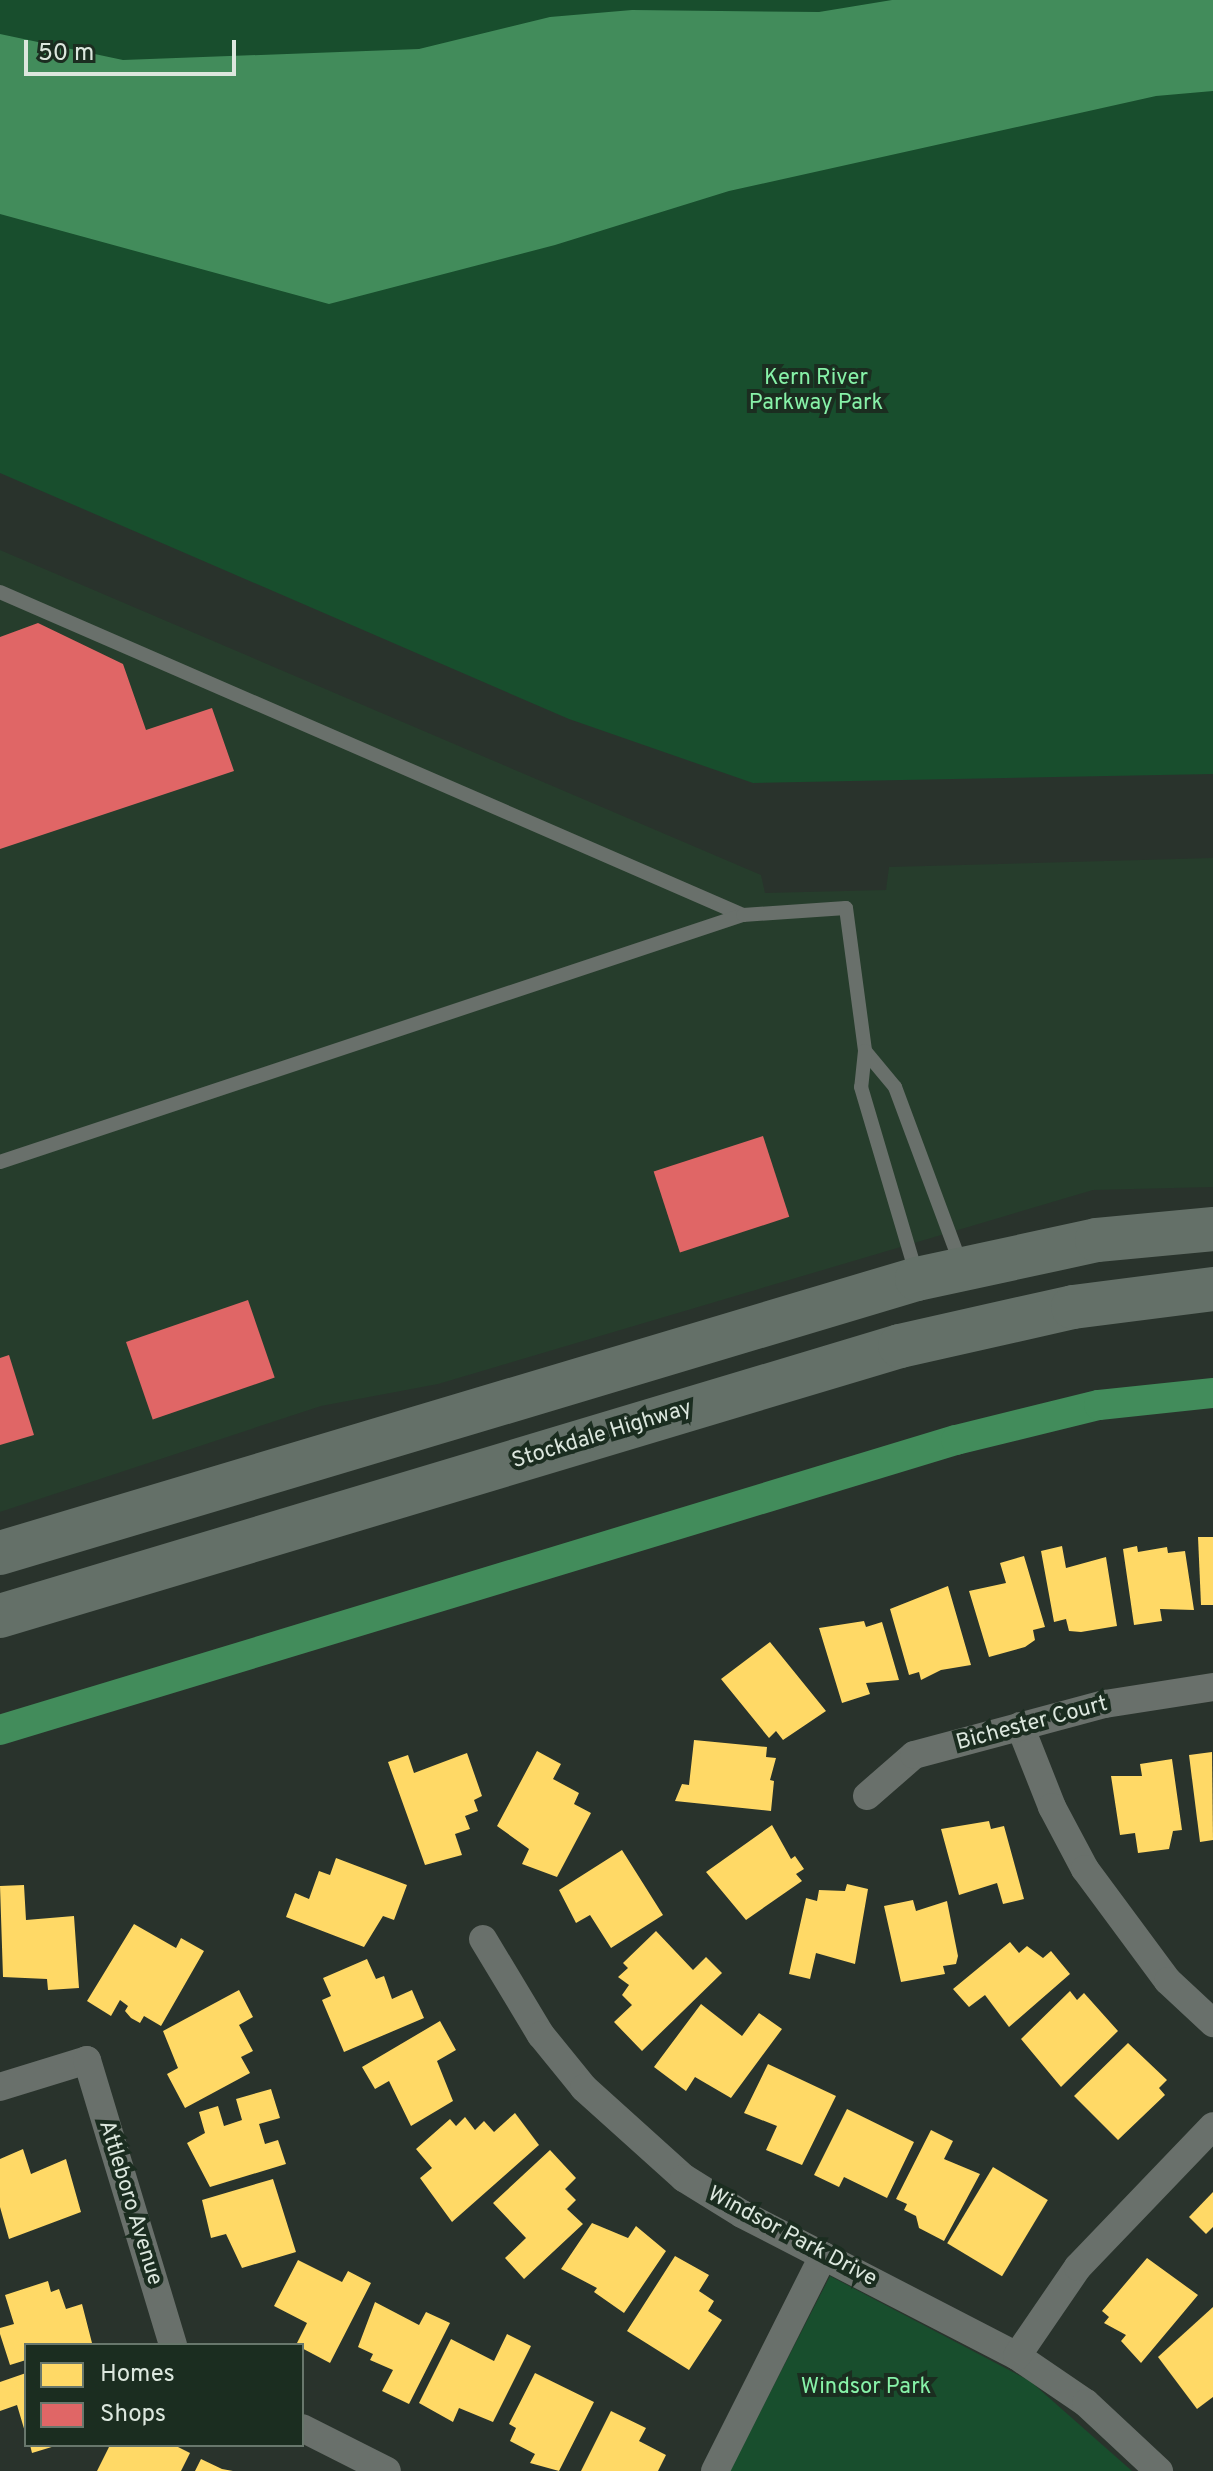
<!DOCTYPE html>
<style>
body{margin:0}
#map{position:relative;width:1213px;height:2471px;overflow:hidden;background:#29332c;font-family:Overpass,sans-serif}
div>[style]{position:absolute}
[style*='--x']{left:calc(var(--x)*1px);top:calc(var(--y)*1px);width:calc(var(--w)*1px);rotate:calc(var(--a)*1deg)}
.built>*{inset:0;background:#263d2c}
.green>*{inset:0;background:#184e2d}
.water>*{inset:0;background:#428c5b}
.homes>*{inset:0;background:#ffd966;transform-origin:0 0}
.shops>*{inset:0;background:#e06666;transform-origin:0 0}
.canal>*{height:30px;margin:-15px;padding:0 15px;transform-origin:15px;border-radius:15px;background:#428c5b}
.service>*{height:14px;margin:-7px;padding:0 7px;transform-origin:7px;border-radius:7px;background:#69706b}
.minor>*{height:28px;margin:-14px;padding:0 14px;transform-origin:14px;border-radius:14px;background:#69706b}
.primary>*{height:44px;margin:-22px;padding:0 22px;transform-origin:22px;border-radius:22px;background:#647068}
span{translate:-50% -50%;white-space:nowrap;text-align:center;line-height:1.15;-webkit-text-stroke:8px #1b2d20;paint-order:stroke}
.park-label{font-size:22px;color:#87f2a8}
.street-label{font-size:22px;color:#dce7de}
.legend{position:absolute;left:24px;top:2343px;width:280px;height:104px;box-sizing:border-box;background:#1b2d20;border:2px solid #68776c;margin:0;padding:10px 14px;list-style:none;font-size:24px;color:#dce7de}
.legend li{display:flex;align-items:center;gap:16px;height:40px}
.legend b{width:40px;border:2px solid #68776c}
.scale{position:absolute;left:24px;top:40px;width:212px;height:36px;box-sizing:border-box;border:4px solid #dce7de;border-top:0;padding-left:10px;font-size:24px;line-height:28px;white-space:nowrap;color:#dce7de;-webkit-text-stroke:6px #1b2d20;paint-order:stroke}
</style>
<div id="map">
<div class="built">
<div style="clip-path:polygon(0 550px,761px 875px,765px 893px,886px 890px,889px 867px,1213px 858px,1213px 1187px,1093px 1190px,438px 1384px,321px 1406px,0 1512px)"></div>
</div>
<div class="green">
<div style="clip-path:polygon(0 0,1213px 0,1213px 774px,753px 783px,569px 719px,0 473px)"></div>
<div style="clip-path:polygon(830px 2276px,1030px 2381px,1132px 2471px,730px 2471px)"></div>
</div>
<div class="water">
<div style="clip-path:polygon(892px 0,1213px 0,1213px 91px,1156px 96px,729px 191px,555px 245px,329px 304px,0 214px,0 34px,123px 60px,419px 49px,550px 17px,632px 10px,819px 12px)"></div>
</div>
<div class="homes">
<div style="clip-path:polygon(1198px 1537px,1213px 1537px,1213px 1605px,1201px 1605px)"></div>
<div style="clip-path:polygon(1062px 1546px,1066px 1568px,1106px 1557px,1117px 1626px,1081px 1632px,1069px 1631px,1066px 1619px,1054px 1622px,1041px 1551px)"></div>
<div style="clip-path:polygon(1137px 1546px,1138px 1552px,1167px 1547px,1168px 1553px,1185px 1551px,1194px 1610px,1160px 1609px,1162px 1621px,1134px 1625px,1123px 1549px)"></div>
<div style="clip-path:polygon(1024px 1556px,1045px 1627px,1033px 1630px,1035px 1640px,1025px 1647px,989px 1657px,969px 1591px,1006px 1583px,1000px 1563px)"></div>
<div style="clip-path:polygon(948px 1586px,971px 1665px,941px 1670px,921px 1680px,919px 1672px,909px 1675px,890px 1609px)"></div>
<div style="clip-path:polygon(864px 1621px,866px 1627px,882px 1622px,899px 1680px,866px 1683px,870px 1694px,842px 1703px,819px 1628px)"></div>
<div style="clip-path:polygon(770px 1642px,826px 1711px,783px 1740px,776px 1731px,769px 1738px,721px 1679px)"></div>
<div style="clip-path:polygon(694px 1740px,767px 1747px,766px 1757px,776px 1758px,770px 1780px,774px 1781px,771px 1811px,675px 1801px,682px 1784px,689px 1785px)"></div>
<div style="clip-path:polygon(537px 1751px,561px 1764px,553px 1779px,579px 1793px,574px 1804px,591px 1813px,557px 1877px,522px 1864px,529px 1849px,497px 1826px)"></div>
<div style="clip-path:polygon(1212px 1752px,1213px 1840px,1200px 1842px,1189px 1755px)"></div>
<div style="clip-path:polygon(467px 1753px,482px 1796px,474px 1800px,478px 1811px,465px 1816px,470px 1829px,455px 1834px,462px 1855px,425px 1865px,388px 1762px,408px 1755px,414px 1773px)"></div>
<div style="clip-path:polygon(1172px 1759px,1182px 1830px,1173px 1831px,1169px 1849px,1138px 1853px,1135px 1833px,1120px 1835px,1111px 1776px,1142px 1776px,1140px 1764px)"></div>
<div style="clip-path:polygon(989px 1821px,991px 1829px,1004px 1826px,1024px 1899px,1003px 1904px,997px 1883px,959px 1895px,941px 1829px)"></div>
<div style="clip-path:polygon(772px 1825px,791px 1859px,795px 1856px,804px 1869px,796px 1874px,802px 1881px,746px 1920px,706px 1872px)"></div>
<div style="clip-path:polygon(622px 1850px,663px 1915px,611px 1948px,590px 1915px,576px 1923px,559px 1890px)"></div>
<div style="clip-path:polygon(336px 1858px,407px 1885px,394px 1920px,383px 1916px,364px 1947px,286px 1917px,295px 1893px,309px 1899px,319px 1871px,330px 1875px)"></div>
<div style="clip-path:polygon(847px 1884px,868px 1889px,855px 1964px,816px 1953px,810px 1979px,789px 1974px,806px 1898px,817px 1901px,819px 1890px,845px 1891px)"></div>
<div style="clip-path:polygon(24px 1885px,26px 1920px,74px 1916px,79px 1988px,48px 1990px,47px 1979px,3px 1977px,0 1886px)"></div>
<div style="clip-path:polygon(913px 1900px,916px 1911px,947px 1901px,958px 1956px,956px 1964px,943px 1966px,945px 1974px,901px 1982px,884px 1906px)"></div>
<div style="clip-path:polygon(134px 1924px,176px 1948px,181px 1938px,204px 1951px,161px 2026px,144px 2016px,140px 2023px,131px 2018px,125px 2011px,128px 2006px,120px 2000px,111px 2016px,87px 2001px)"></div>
<div style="clip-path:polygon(656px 1931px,693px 1970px,706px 1957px,722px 1973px,642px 2051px,614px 2022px,632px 2005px,622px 1995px,629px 1985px,618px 1977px,628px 1968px,623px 1963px)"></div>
<div style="clip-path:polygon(1010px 1942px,1019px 1953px,1027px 1946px,1043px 1958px,1051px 1951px,1070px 1974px,1009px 2027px,985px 1995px,969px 2007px,953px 1989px)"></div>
<div style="clip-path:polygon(367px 1959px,376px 1979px,384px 1976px,392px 1999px,412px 1990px,424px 2018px,344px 2052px,322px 2000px,331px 1996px,323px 1978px)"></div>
<div style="clip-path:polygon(239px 1990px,253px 2017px,239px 2025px,253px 2051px,241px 2057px,250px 2073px,185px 2108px,167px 2074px,178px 2068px,163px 2031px)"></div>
<div style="clip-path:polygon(1070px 1991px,1077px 2000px,1084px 1993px,1118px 2031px,1061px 2087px,1021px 2039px)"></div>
<div style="clip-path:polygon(701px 2004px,742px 2036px,759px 2013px,782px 2029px,731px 2098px,695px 2077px,686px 2091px,654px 2067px)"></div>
<div style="clip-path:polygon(440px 2021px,456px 2050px,437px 2061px,453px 2101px,411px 2126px,389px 2081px,375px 2089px,362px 2067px)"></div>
<div style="clip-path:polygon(1128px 2043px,1167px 2080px,1159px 2088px,1165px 2095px,1118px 2140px,1074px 2096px)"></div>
<div style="clip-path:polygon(768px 2064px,836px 2096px,802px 2165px,766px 2150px,777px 2126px,744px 2113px)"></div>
<div style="clip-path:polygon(271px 2089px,280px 2118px,259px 2124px,265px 2144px,278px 2140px,286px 2164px,210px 2187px,187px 2143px,205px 2133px,199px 2112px,218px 2106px,224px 2126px,242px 2120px,236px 2099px)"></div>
<div style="clip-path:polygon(847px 2109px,914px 2142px,887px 2198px,844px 2177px,839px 2187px,814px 2175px)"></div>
<div style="clip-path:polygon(515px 2113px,539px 2145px,452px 2222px,420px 2178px,432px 2168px,416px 2149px,450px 2119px,456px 2126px,465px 2117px,475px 2130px,484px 2121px,494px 2132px)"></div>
<div style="clip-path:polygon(931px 2130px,953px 2141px,944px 2159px,980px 2174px,944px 2241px,919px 2228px,916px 2216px,904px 2210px,907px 2204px,896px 2199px)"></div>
<div style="clip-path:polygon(23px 2149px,31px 2174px,66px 2159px,81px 2212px,9px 2239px,0 2207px,0 2159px)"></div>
<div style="clip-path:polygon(550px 2150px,576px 2178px,565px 2189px,576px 2200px,567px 2209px,583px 2224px,524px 2279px,505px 2258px,526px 2238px,493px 2203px)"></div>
<div style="left:993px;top:2167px;width:64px;height:89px;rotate:31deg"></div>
<div style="clip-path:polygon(273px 2179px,296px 2252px,242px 2268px,226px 2234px,211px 2238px,202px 2200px)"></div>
<div style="clip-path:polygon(1213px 2192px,1213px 2227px,1206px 2234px,1189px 2217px)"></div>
<div style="clip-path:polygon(592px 2223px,628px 2238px,636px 2226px,666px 2251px,624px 2313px,594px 2292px,597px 2288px,561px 2269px)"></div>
<div style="clip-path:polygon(675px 2256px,709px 2275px,699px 2291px,714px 2301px,708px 2311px,722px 2320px,689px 2370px,627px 2331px)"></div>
<div style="clip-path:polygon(1147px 2258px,1198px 2295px,1141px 2363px,1121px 2341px,1126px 2335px,1104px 2323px,1109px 2317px,1102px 2311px)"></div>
<div style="clip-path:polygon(298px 2260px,342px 2282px,348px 2271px,371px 2283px,330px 2363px,296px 2345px,307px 2323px,274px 2306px)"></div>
<div style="clip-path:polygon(48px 2281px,51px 2292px,59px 2289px,66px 2309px,82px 2304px,92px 2343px,26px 2345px,26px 2360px,10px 2365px,0 2334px,0 2328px,14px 2324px,5px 2295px)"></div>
<div style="clip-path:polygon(375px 2302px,419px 2325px,426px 2312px,450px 2323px,409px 2404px,382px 2391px,393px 2370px,370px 2360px,373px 2354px,358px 2347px)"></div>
<div style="clip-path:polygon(1213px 2307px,1213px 2397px,1197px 2409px,1158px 2357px)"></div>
<div style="clip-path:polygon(507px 2334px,531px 2346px,493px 2422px,459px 2408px,453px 2422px,419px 2403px,451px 2339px,494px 2361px)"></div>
<div style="clip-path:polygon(26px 2373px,26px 2432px,25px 2432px,17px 2405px,0 2411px,0 2382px)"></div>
<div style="clip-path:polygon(535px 2373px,594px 2402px,559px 2471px,530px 2463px,535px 2454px,510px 2441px,516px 2428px,509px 2424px)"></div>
<div style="clip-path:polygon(611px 2411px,646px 2428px,639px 2441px,666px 2455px,658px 2471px,581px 2471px)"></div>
<div style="clip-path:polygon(30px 2445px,54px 2445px,55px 2446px,32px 2453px)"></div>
<div style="clip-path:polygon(110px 2445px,174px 2445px,190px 2453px,181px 2471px,97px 2471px)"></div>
<div style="clip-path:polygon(201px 2459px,222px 2469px,233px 2471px,195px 2471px)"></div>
</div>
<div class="shops">
<div style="clip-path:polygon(38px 623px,123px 664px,146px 730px,212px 708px,234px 771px,0 849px,0 637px)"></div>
<div style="left:763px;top:1136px;width:85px;height:115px;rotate:72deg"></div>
<div style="left:248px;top:1300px;width:82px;height:129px;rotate:71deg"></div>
<div style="clip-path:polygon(9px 1355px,34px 1435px,0 1445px,0 1358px)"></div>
</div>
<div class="canal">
<div style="--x:0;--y:1730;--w:999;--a:-16.88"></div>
<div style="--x:956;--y:1440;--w:147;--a:-13.8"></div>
<div style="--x:1099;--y:1405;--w:115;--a:-6"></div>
</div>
<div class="service">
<div style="--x:0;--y:592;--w:810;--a:23.5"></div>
<div style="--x:865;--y:1051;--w:47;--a:50.2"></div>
<div style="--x:895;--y:1087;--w:189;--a:69.6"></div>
<div style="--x:0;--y:1162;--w:783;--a:-18.39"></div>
<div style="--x:743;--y:915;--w:103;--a:-3.9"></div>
<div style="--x:846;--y:908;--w:144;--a:82.4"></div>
<div style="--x:865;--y:1051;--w:36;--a:96"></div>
<div style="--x:861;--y:1087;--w:197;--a:73.5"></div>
</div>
<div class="minor">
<div style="--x:1020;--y:1726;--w:87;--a:68.4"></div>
<div style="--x:1052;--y:1807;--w:70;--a:62"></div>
<div style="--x:1085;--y:1869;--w:139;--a:53.5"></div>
<div style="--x:1168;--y:1981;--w:62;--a:43"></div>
<div style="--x:867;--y:1796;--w:62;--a:-41.1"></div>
<div style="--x:914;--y:1755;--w:198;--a:-15"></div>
<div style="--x:1105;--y:1704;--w:109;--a:-8.9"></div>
<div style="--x:483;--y:1939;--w:112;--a:58.9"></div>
<div style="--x:541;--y:2035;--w:68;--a:50.9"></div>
<div style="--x:584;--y:2088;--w:135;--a:42"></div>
<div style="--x:684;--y:2178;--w:68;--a:31.8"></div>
<div style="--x:742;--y:2214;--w:309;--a:27.3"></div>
<div style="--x:1017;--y:2356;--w:83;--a:34.3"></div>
<div style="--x:1086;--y:2403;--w:100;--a:43"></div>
<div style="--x:0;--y:2087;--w:91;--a:-17.2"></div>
<div style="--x:87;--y:2060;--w:298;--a:73.2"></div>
<div style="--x:1017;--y:2356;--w:108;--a:-55.6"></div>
<div style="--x:1078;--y:2267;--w:195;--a:-46.2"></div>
<div style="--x:302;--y:2428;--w:95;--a:26.8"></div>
<div style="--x:715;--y:2471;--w:241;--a:-63.3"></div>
</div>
<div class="primary">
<div style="--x:0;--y:1553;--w:957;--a:-16.64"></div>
<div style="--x:917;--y:1279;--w:184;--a:-12.2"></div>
<div style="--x:1097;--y:1240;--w:117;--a:-5.4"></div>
<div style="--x:0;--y:1616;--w:940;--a:-16.7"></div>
<div style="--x:900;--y:1346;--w:177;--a:-12.7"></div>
<div style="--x:1073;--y:1307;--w:141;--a:-7.3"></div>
</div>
<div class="park-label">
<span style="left:816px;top:391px">Kern River<br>Parkway Park</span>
<span style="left:866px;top:2388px">Windsor Park</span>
</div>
<div class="street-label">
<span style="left:602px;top:1435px;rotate:-17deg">Stockdale Highway</span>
<span style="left:1032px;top:1724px;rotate:-15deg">Bichester Court</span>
<span style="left:130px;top:2203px;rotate:73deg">Attleboro Avenue</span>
<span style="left:792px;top:2237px;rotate:28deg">Windsor Park Drive</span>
</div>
<ul class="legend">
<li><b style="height:22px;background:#ffd966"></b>Homes</li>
<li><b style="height:22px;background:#e06666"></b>Shops</li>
</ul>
<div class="scale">50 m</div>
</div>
